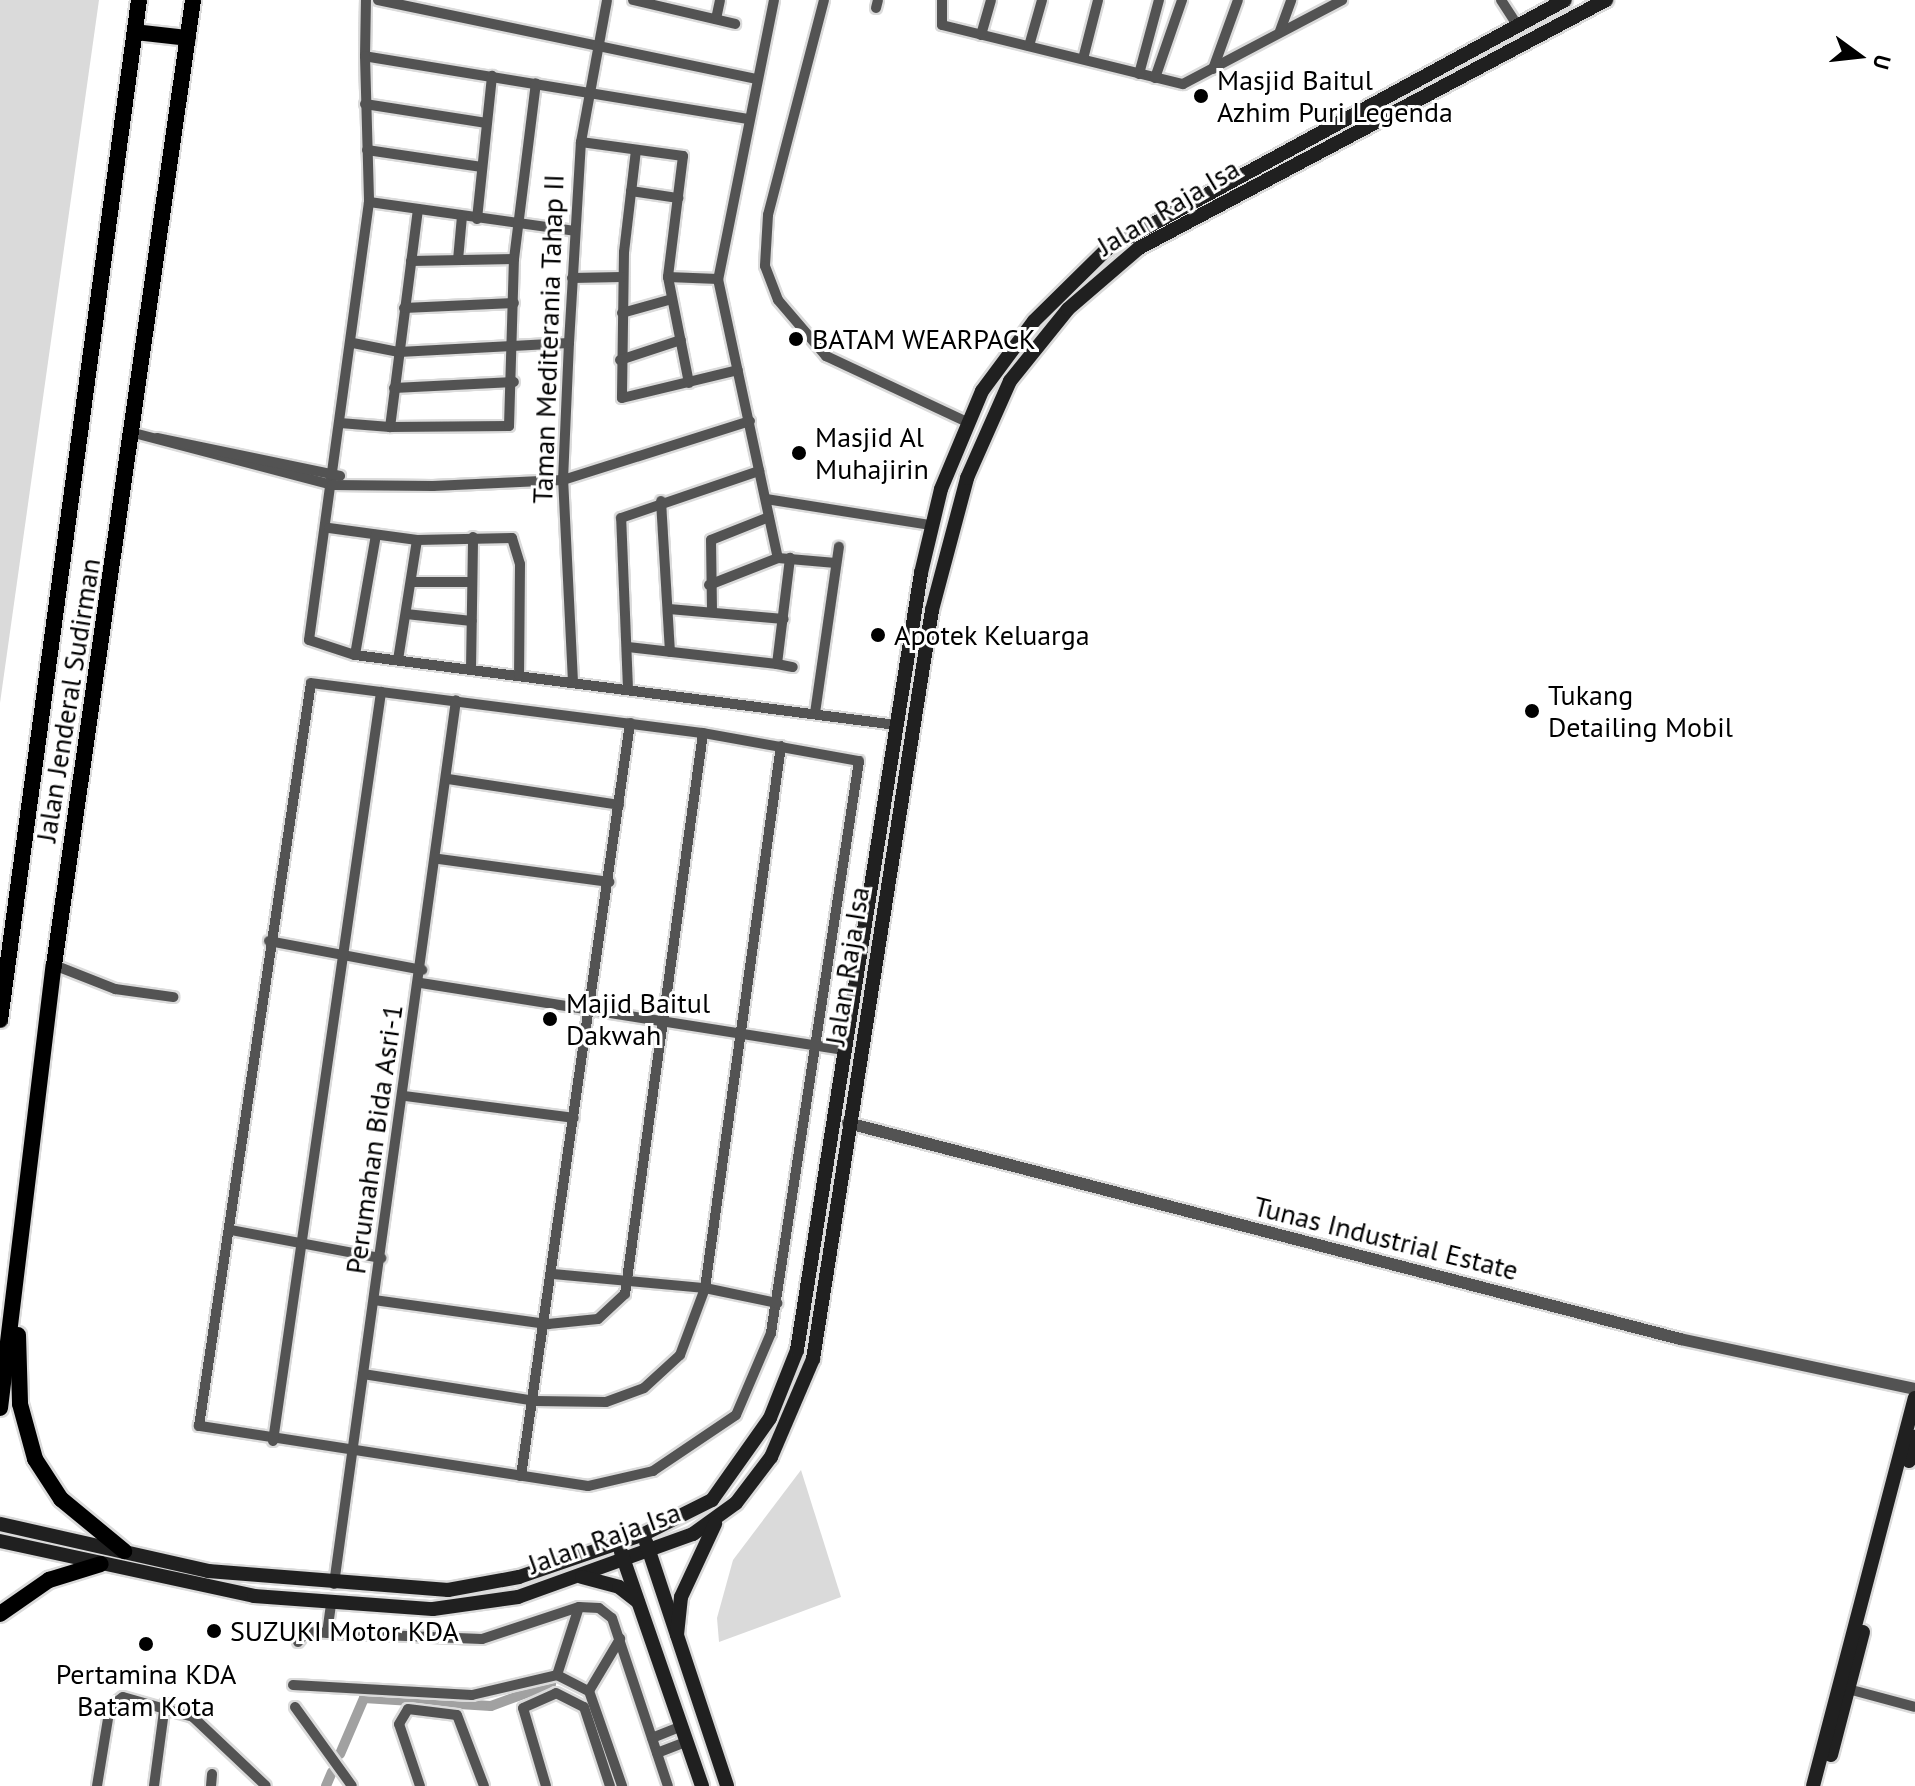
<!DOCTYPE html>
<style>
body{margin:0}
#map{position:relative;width:1915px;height:1786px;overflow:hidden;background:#fff;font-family:"PT Sans",sans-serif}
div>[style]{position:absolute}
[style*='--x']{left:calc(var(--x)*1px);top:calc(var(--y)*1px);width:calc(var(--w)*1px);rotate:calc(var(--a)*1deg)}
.green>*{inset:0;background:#dadada}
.canal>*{height:10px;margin:-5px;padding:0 5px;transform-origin:5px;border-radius:5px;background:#a1a1a1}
.roads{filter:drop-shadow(2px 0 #dbdbdb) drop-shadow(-2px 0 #dbdbdb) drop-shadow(0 2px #dbdbdb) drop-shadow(0 -2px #dbdbdb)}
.minor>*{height:10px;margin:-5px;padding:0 5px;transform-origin:5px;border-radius:5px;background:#535353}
.tertiary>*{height:12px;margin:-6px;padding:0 6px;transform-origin:6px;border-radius:6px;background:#535353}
.secondary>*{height:14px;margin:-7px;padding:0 7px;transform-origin:7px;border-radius:7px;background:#202020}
.trunk>*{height:16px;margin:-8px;padding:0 8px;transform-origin:8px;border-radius:8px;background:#000}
.dots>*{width:22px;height:22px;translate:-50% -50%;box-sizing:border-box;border:4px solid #fff;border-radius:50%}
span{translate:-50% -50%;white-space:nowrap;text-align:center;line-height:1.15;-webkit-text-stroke:6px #fff;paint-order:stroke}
.poi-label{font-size:28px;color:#000}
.left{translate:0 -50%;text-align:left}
.street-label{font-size:28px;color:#000}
.north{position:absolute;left:1819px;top:16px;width:80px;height:80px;-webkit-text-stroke:6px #fff;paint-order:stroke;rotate:105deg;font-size:22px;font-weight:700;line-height:32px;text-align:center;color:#000}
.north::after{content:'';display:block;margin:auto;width:28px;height:36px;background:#000;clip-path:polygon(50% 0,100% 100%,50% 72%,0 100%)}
</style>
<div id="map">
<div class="green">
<div style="clip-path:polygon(0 0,99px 0,0 703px)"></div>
<div style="clip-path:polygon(801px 1470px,841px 1597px,719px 1642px,717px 1618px,733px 1560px)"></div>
</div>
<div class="canal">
<div style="--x:340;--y:1754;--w:61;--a:-66.8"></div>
<div style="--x:364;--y:1698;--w:127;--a:3.6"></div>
<div style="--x:491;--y:1706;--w:64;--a:-20.1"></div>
<div style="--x:326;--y:1786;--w:15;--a:-67"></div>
</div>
<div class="roads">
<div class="minor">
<div style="--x:378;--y:0;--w:386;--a:11.8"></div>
<div style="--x:633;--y:0;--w:105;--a:13.2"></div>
<div style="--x:774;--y:0;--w:285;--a:101.3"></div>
<div style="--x:718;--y:279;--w:285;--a:77.9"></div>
<div style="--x:824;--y:0;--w:222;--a:104.6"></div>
<div style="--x:768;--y:215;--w:51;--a:93.4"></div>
<div style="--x:765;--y:266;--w:36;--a:69"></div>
<div style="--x:778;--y:300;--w:74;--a:49.4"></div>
<div style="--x:826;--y:356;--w:156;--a:25.1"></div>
<div style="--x:942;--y:0;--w:25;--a:90"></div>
<div style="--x:942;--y:25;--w:248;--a:13.8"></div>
<div style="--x:1183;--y:84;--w:180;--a:-27.8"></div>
<div style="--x:1501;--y:0;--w:30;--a:57"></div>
<div style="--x:876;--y:8;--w:8;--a:-76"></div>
<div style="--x:716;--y:19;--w:19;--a:-78"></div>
<div style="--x:1280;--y:31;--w:33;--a:-70"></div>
<div style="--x:981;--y:35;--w:36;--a:-74"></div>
<div style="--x:1029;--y:46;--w:48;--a:-74.2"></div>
<div style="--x:365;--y:56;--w:56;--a:-89"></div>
<div style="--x:1083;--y:59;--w:61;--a:-75.7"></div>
<div style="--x:1213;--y:69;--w:73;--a:-70.1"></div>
<div style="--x:1139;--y:74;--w:77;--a:-74.9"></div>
<div style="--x:1155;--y:78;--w:83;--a:-70.9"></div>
<div style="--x:365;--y:104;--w:123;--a:8.9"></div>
<div style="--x:748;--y:119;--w:388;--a:-170.7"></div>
<div style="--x:365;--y:56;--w:146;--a:88.4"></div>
<div style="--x:369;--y:202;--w:442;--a:97.8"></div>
<div style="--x:309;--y:640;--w:48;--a:18.1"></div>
<div style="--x:355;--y:655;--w:546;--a:7.37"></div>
<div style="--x:581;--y:142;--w:103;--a:7.8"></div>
<div style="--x:683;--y:156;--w:122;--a:97.1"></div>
<div style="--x:668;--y:277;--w:108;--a:78.8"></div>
<div style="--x:367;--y:150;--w:116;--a:8.4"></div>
<div style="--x:636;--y:150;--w:103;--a:96.7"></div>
<div style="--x:624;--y:252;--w:146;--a:90.8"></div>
<div style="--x:622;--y:398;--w:119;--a:-13.6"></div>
<div style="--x:631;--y:191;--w:48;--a:8.5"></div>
<div style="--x:369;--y:202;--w:208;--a:8"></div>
<div style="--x:418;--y:209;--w:220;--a:97.3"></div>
<div style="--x:390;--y:427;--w:119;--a:-0.5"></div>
<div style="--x:509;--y:426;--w:167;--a:-88.3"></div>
<div style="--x:514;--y:259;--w:177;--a:-82.9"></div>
<div style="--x:477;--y:219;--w:144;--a:-84"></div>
<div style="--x:458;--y:260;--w:44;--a:-84.8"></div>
<div style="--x:411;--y:261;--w:103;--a:-1.1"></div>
<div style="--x:668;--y:277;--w:50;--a:2.3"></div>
<div style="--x:572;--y:278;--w:50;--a:-1.1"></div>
<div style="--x:404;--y:308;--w:110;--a:-2.6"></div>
<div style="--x:622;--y:313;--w:52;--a:-15.6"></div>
<div style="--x:353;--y:343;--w:47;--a:11.1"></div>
<div style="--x:399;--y:352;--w:170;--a:-3"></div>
<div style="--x:620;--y:360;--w:64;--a:-18.2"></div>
<div style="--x:394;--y:388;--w:120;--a:-2.9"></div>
<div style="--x:340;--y:423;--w:50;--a:4.6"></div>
<div style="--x:134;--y:433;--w:205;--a:14.7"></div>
<div style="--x:332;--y:485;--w:101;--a:0.6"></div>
<div style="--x:433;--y:486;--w:130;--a:-2.6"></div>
<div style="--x:563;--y:480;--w:196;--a:-17.5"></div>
<div style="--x:157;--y:438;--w:187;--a:11.7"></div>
<div style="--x:766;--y:499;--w:167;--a:9"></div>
<div style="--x:661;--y:501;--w:151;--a:86.6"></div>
<div style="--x:329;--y:528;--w:89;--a:7.8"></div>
<div style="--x:417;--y:540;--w:95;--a:-1.2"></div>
<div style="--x:512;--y:538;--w:27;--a:73"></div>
<div style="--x:520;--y:564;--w:111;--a:90.5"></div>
<div style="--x:411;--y:582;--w:61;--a:0"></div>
<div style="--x:709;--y:585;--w:74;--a:-21.4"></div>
<div style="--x:778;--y:558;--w:58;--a:4.9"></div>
<div style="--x:669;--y:609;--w:115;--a:5"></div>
<div style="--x:712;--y:611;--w:71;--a:-90.8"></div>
<div style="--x:711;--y:540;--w:62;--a:-21.6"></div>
<div style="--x:406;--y:614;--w:66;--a:6.1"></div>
<div style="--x:628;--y:647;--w:150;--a:6.5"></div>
<div style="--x:777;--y:664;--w:107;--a:-83"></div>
<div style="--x:355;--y:655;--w:122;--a:-80.1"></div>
<div style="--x:398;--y:660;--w:121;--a:-81"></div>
<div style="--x:777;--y:664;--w:16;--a:11"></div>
<div style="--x:471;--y:669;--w:132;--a:-89.1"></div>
<div style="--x:573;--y:682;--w:202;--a:-92.8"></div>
<div style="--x:563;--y:480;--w:137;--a:-87.5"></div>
<div style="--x:569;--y:343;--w:201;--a:-86.6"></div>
<div style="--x:581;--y:142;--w:144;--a:-79.6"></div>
<div style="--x:311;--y:683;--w:395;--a:7.3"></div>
<div style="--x:703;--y:733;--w:158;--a:10.2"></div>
<div style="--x:859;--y:761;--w:579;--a:98.75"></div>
<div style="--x:771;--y:1333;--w:89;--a:113.1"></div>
<div style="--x:736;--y:1415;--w:100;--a:146"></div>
<div style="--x:653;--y:1471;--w:67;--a:167"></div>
<div style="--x:588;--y:1486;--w:394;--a:-171.2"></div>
<div style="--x:199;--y:1426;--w:751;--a:-81.43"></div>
<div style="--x:628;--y:689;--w:171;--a:-92.3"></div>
<div style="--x:621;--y:518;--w:146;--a:-18.8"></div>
<div style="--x:815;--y:713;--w:168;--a:-81.8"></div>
<div style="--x:448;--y:779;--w:173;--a:8.6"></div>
<div style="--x:439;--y:859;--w:172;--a:7.7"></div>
<div style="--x:269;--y:941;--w:156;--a:10.7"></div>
<div style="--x:54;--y:965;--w:66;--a:21.5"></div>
<div style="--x:115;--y:989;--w:59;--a:7.9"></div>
<div style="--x:421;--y:983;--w:428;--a:9"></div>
<div style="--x:405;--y:1096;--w:170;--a:7.4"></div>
<div style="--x:231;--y:1230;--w:153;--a:10.6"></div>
<div style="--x:553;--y:1274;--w:153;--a:5.3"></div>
<div style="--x:705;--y:1288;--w:74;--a:11.8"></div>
<div style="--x:374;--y:1300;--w:176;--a:7.9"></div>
<div style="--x:548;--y:1324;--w:50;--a:-5.7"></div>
<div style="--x:598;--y:1319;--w:37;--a:-43"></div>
<div style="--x:625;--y:1294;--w:566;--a:-82.08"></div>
<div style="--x:363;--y:1374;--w:174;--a:8.9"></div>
<div style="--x:535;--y:1401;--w:71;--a:0.8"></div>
<div style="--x:606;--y:1402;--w:40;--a:-20.2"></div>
<div style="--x:644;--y:1388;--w:49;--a:-42.5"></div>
<div style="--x:680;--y:1355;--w:72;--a:-69.5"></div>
<div style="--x:705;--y:1288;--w:547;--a:-82.02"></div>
<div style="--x:273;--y:1441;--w:757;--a:-81.79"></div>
<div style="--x:521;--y:1476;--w:761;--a:-81.76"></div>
<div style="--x:334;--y:1584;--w:892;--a:-82.14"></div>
<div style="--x:327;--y:1633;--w:28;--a:-82"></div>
<div style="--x:298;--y:1642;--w:13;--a:-51"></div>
<div style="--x:306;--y:1632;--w:176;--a:2.3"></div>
<div style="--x:482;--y:1639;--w:102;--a:-18.3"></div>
<div style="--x:579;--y:1607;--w:20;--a:3"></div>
<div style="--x:599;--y:1608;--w:16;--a:38"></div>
<div style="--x:612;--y:1618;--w:177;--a:71.6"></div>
<div style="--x:557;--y:1675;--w:36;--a:27"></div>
<div style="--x:589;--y:1691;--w:101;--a:70.8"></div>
<div style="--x:293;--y:1685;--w:179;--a:3.2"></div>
<div style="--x:472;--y:1695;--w:87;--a:-13.2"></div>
<div style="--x:557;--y:1675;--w:71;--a:-72.1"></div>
<div style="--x:1848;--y:1689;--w:69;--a:15"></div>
<div style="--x:589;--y:1691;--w:61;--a:-59.2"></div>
<div style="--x:295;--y:1707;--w:97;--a:54.2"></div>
<div style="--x:652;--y:1738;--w:32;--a:-22"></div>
<div style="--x:657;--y:1753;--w:33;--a:-21"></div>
<div style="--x:97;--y:1786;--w:80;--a:-80.7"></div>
<div style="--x:110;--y:1707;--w:16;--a:-38"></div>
<div style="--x:123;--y:1697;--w:73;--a:15.9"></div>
<div style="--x:193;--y:1717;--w:100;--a:43.4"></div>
<div style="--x:154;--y:1786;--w:83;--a:-82.4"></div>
<div style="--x:211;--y:1786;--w:12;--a:-85"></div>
<div style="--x:420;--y:1786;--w:65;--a:-108.7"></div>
<div style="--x:399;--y:1724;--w:17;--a:-59"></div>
<div style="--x:408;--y:1709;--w:49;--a:7"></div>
<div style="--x:457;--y:1715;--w:76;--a:69.2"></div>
<div style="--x:546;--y:1786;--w:81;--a:-106.4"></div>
<div style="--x:523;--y:1708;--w:36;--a:-24"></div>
<div style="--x:556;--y:1693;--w:31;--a:27"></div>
<div style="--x:584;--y:1707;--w:83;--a:71.8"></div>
</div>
<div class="tertiary">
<div style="--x:848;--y:1123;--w:860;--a:14.55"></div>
<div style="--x:1680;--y:1339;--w:240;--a:12"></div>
</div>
<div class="secondary">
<div style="--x:1909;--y:1461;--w:25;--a:-76"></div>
<div style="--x:0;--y:1524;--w:213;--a:12.7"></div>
<div style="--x:208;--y:1571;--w:241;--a:4.5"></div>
<div style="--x:448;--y:1590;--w:72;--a:-10.4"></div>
<div style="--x:519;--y:1577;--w:132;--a:-19"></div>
<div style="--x:644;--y:1534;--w:76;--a:-26.6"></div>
<div style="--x:712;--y:1500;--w:100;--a:-54.7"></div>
<div style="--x:770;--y:1418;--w:73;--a:-68.3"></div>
<div style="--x:797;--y:1350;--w:787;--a:-80.93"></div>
<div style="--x:921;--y:573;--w:86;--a:-76.6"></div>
<div style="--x:941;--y:489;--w:106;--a:-67.3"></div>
<div style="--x:982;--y:391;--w:87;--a:-53.4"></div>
<div style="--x:1034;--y:321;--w:103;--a:-44.6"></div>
<div style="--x:1107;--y:249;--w:521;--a:-28.53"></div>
<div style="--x:0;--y:1541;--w:260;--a:12.2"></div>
<div style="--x:254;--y:1596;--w:179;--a:4.2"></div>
<div style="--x:433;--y:1609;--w:86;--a:-8"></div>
<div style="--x:518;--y:1597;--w:186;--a:-19.8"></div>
<div style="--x:693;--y:1534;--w:53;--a:-35.8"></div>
<div style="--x:736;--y:1503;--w:58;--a:-52.7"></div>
<div style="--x:771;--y:1457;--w:107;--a:-66.8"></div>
<div style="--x:813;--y:1359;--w:758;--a:-80.97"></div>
<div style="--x:932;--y:610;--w:137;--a:-75.1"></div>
<div style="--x:967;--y:478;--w:106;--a:-66.1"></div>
<div style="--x:1010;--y:381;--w:92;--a:-51.1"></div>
<div style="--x:1068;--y:309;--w:94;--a:-40.7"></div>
<div style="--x:1139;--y:248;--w:529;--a:-27.97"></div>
<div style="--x:646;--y:1542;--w:257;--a:71.6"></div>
<div style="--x:621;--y:1552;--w:248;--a:70.9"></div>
<div style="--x:582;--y:1577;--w:38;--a:15"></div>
<div style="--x:619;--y:1587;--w:24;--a:38"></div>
<div style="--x:677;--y:1635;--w:38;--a:-84"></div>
<div style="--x:681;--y:1597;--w:81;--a:-65"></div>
<div style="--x:1831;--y:1755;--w:127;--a:-75.4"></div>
<div style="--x:1813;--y:1786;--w:401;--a:-75.3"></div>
</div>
<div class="trunk">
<div style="--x:135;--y:32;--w:53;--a:6.5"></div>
<div style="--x:0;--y:1020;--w:1029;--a:-82.24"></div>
<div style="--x:18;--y:1335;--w:69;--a:88.3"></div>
<div style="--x:20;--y:1404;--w:57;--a:74.7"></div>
<div style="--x:35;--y:1459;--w:48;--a:57"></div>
<div style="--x:61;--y:1499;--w:82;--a:39.5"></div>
<div style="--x:0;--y:1408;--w:446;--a:-83.1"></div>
<div style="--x:54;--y:965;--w:975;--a:-81.8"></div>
<div style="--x:0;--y:1614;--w:60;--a:-34.8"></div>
<div style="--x:49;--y:1580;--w:54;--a:-17.1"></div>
</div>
</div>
<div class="dots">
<div style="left:1201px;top:96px;background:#000"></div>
<div style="left:796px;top:339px;background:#000"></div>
<div style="left:799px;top:453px;background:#000"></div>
<div style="left:878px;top:635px;background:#000"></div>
<div style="left:1532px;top:711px;background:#000"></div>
<div style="left:550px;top:1019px;background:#000"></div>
<div style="left:214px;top:1631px;background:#000"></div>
<div style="left:146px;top:1644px;background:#000"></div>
</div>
<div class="poi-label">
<span class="left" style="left:1217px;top:96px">Masjid Baitul<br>Azhim Puri Legenda</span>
<span class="left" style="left:812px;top:339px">BATAM WEARPACK</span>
<span class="left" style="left:815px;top:453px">Masjid Al<br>Muhajirin</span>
<span class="left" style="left:894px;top:635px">Apotek Keluarga</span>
<span class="left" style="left:1548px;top:711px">Tukang<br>Detailing Mobil</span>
<span class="left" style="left:566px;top:1019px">Majid Baitul<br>Dakwah</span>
<span class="left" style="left:230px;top:1631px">SUZUKI Motor KDA</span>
<span style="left:146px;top:1690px">Pertamina KDA<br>Batam Kota</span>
</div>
<div class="street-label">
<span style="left:1168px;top:207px;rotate:-31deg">Jalan Raja Isa</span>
<span style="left:548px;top:339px;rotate:-88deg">Taman Mediterania Tahap II</span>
<span style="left:68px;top:700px;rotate:-81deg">Jalan Jenderal Sudirman</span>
<span style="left:847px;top:966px;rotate:-81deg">Jalan Raja Isa</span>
<span style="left:374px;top:1139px;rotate:-82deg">Perumahan Bida Asri-1</span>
<span style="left:1386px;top:1238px;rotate:14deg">Tunas Industrial Estate</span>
<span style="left:604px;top:1538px;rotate:-20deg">Jalan Raja Isa</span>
</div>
<div class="north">U</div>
</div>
